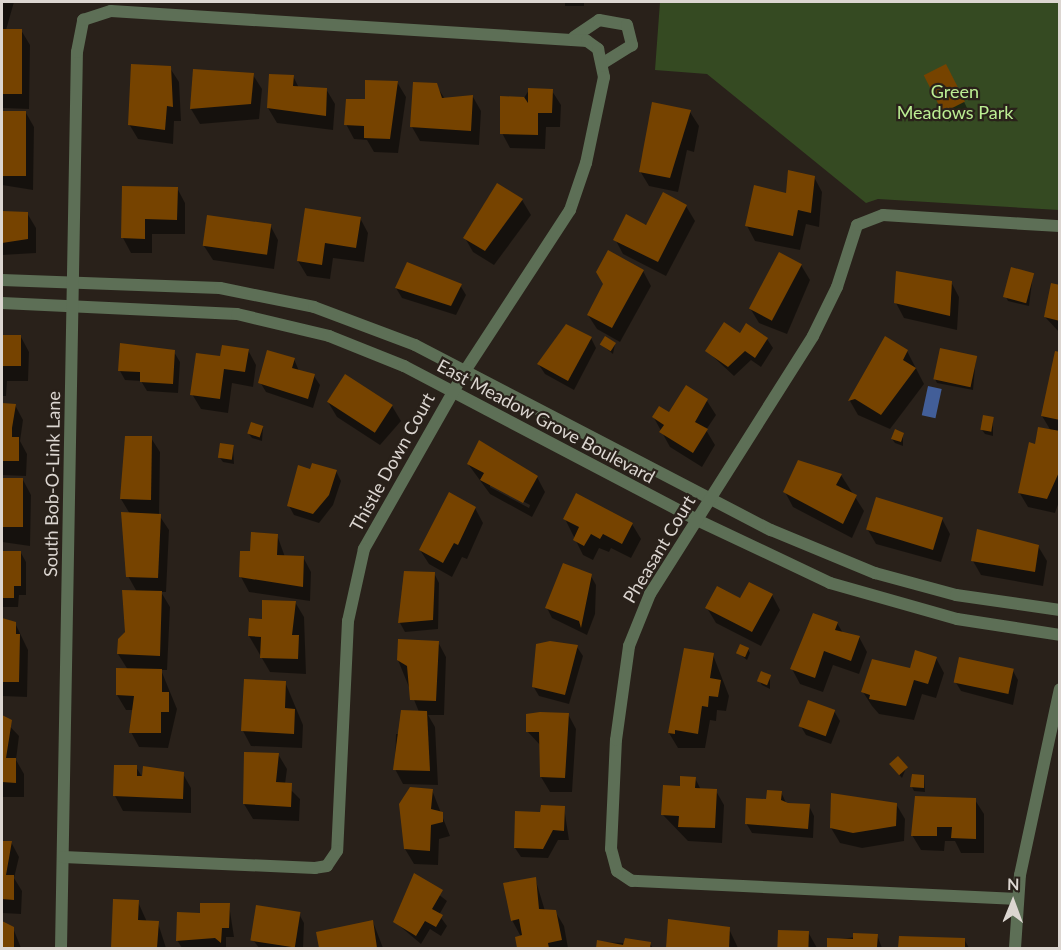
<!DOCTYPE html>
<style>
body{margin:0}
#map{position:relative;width:1061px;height:950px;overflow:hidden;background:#29211a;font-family:Lato,sans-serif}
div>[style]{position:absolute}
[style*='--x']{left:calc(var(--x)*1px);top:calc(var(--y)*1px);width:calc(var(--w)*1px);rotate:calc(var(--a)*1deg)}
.green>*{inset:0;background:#354a22}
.water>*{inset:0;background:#425e98;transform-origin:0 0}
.shadow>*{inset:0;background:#0007;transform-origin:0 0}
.building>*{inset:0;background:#764300;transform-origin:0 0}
.street>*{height:12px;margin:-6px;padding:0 6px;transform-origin:6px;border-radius:6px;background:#5d6f56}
span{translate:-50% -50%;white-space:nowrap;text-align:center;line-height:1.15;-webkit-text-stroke:4.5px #29211a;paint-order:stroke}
.park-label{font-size:18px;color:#bcee93}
.street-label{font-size:18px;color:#dcd6d1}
.frame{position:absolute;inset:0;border:3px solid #dcd6d1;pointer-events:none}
.north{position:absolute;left:983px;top:872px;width:60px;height:60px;-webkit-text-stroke:4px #29211a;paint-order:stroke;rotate:1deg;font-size:16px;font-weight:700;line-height:24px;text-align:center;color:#dcd6d1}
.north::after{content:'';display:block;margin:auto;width:21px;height:27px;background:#dcd6d1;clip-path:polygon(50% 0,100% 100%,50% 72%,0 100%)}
</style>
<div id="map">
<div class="green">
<div style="clip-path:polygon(660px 2px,1059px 2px,1059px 210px,878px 199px,866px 203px,707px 74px,655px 70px)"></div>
</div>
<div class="water">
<div style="left:928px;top:386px;width:14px;height:30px;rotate:12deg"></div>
</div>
<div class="shadow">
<div style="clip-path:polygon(2px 2px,14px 2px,6px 30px,21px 30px,30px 45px,29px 109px,2px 108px)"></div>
<div style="left:565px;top:2px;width:19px;height:4px"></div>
<div style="clip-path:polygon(170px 68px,179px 82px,181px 121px,174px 121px,173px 144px,138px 139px,129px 124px)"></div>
<div style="clip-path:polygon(195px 70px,253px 75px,262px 89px,259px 119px,200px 124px,191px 109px)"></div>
<div style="clip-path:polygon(951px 75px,969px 112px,949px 122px,943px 112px)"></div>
<div style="clip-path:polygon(293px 76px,299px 88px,326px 89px,335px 104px,333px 130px,277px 123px,268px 108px)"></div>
<div style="clip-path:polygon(397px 82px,406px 97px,398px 153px,374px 152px,367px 140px,354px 139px,346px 124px,366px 101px)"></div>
<div style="clip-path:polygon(436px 85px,445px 99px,473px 97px,481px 111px,479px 145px,420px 141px,412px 127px)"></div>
<div style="clip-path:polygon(529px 90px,552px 91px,561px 105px,560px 127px,546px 127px,545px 149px,510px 148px,502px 133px)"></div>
<div style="clip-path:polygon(2px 112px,26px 113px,34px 127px,33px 190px,2px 185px)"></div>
<div style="clip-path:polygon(690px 112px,699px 126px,694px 152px,687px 150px,678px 192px,649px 186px,640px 171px)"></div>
<div style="clip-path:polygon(814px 177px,822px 192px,819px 227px,806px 224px,800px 250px,755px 241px,747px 226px)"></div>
<div style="clip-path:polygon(497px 185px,522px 200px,531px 215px,494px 265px,473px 252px,465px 238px)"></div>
<div style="clip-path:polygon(177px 188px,185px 203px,185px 234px,152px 234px,152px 253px,131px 253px,123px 238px)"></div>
<div style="clip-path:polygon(686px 206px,695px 221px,666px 276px,623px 254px,615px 239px)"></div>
<div style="clip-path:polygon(2px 213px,27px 213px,36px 228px,36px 253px,2px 255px)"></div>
<div style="clip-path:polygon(360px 218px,368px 233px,364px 262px,333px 258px,330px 279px,307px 276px,298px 261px)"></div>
<div style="clip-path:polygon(270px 225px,278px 240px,274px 269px,213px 260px,204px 246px)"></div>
<div style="clip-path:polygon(801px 265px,810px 280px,787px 334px,759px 323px,750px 308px)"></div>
<div style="clip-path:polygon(643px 271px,651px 286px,620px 342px,597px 329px,588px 315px)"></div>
<div style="clip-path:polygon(1033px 274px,1029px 306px,1008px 301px,1006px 297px)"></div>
<div style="clip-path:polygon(951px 282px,959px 297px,957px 330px,904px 318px,896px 303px)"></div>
<div style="clip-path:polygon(460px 285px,466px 295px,456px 315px,402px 298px,396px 288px)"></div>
<div style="clip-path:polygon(1060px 288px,1060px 333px,1045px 317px)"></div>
<div style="clip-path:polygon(741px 335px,767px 339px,773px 348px,761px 367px,751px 360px,734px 376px,707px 351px)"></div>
<div style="clip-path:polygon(21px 337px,29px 352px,28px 381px,7px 381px,6px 396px,2px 396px,2px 338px)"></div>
<div style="clip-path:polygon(591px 338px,596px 348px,574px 390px,545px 374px,539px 365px)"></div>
<div style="clip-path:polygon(886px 338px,907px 351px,924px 384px,890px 429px,858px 415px,850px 401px)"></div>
<div style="clip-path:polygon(615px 344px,613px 354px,602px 345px)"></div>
<div style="clip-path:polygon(248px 350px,256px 365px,253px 387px,232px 383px,228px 413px,201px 409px,192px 394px,222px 358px)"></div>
<div style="clip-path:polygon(174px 352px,180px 362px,178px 393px,147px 391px,141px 381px,125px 380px,120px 371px)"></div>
<div style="clip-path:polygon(1060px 353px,1060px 499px,1055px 513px,1028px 507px,1019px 492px,1036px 446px,1051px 431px,1042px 416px)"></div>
<div style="clip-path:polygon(976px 357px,973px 390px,937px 383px,935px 379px)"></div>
<div style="clip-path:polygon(294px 359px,299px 371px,314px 376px,320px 385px,313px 408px,266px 392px,260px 382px)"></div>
<div style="clip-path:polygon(346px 376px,392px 406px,401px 421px,380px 445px,337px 417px,328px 402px)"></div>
<div style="clip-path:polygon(707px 401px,716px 415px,706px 430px,715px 445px,702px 467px,670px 447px,654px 418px)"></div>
<div style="clip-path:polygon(2px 405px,15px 405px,23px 420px,20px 441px,27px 454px,26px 476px,2px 475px)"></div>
<div style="clip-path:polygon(993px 418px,993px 436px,985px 434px,982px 430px)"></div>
<div style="clip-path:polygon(263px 427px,262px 441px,252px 438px,249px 434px)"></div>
<div style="clip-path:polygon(903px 434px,903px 446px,895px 443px,892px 439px)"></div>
<div style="clip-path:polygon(126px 437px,151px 438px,160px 452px,159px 515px,169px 530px,166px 592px,161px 592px,170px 607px,167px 670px,161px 670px,177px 709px,168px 748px,139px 747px,131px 732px,134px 710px,126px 710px,117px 695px,128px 670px,118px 654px,137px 592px,128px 576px,130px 514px,121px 499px)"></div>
<div style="clip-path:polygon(233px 446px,234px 464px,223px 462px,220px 458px)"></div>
<div style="clip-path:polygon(evenodd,468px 464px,537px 477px,545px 492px,532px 517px,490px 494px,468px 464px,490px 484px,530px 505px,529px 508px,490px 487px,490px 484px)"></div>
<div style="clip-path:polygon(311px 471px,336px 471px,341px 481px,333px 505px,319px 523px,294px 515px,289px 506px)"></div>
<div style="clip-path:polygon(841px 475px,864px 511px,852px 538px,793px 507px,785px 492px)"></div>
<div style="clip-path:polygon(2px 479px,23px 480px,31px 495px,30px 546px,2px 542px)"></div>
<div style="clip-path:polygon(577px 495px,632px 524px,641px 539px,631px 558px,611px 548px,609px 552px,599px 548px,593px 560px,583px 555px,565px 519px)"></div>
<div style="clip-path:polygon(475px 508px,483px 523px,467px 559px,462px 557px,452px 577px,429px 564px,420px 550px)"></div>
<div style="clip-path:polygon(942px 519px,950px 534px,941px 562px,876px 544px,868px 530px)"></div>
<div style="clip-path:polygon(277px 535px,285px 557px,303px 557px,311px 572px,310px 601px,249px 592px,241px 577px,251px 553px)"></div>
<div style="clip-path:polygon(1038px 546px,1047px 561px,1043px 586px,981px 575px,973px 561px)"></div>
<div style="clip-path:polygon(2px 552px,21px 553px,26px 562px,26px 595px,19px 595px,18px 607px,2px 607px)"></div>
<div style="clip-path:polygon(406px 572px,434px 573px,439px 583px,438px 629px,405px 632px,400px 623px)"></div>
<div style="clip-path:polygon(591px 576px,596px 585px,595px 614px,587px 635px,552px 618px,547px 608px)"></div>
<div style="clip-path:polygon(772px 595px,780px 610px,761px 646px,716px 623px,707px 608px)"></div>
<div style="clip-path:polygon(295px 602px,304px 617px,306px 674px,270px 672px,249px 636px,263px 620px)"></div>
<div style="clip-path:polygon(2px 621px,15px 623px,28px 650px,27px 697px,2px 696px)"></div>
<div style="clip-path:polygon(837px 623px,843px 633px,859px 637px,867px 652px,859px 674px,833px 665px,823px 692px,800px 684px,792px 669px)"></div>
<div style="clip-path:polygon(438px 642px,446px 657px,444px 715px,428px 715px,435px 727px,438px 785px,403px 784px,395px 769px,396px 734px,402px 734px,419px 712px,398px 660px)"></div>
<div style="clip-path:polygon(577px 647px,583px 656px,569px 704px,539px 696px,533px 686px)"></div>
<div style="clip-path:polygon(748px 649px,750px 653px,747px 660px,738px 653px)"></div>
<div style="clip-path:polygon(713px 655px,729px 696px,726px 711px,717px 710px,716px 721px,710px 720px,705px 748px,678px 748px,669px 733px)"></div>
<div style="clip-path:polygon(936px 658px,944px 673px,936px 698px,922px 694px,914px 720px,879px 714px,872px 706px,863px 692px)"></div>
<div style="clip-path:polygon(1013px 671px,1018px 680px,1013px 705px,961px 691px,955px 681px)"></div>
<div style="clip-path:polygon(770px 676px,770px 689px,762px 685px,759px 681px)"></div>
<div style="clip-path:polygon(285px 682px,303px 725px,302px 748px,251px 746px,243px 731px)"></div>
<div style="clip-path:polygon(834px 711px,840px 721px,831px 744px,806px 735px,800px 725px)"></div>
<div style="clip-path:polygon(568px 714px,576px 729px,572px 792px,550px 792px,541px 777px,541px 746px,527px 731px)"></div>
<div style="clip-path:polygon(2px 718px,19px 736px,16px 760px,24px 774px,24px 797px,2px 797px)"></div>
<div style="clip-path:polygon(278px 754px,287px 769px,285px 784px,300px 799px,299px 821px,253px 819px,244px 804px)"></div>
<div style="clip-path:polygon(136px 767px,144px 780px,183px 774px,191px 788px,191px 813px,123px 811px,115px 796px)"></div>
<div style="clip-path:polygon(906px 768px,902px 778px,894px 769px)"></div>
<div style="clip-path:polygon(924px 776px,925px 792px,914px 791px,912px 787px)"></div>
<div style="clip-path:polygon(695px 778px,701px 790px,716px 791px,724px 805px,722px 843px,688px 841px,663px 815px)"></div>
<div style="clip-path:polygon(432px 790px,450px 836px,439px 839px,438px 865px,414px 864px,405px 849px)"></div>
<div style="clip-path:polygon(781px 792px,787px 805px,809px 806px,814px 816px,813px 838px,752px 833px,746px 823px)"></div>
<div style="clip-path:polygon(975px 800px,984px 814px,984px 853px,961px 853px,955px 841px,945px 841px,944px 851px,921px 850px,912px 835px)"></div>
<div style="clip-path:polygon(896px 804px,905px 819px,904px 841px,862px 848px,840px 843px,831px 828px)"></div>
<div style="clip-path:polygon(564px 807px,569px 840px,558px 840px,548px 858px,521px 857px,515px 848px,542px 813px)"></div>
<div style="clip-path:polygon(2px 842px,11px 842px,19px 857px,14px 878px,22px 891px,21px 914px,2px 913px)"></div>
<div style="clip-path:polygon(414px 875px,447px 901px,439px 915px,447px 926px,441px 936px,430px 929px,421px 944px,395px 922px)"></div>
<div style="clip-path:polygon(535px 878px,545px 911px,555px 911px,564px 926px,568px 948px,518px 948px,516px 938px,521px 937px,512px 920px)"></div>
<div style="clip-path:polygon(115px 901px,138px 902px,147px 922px,158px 923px,166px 948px,112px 948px)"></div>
<div style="clip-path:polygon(229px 905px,234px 937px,226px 937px,226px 948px,182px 948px,177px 940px,201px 915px)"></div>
<div style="clip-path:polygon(299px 914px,304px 923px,303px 948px,259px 948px,254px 941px)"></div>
<div style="clip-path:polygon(669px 920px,729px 929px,738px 948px,668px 948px)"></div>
<div style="clip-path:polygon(373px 922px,383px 948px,320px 948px,318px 933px)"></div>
<div style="clip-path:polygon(2px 927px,13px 928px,21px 948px,2px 948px)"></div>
<div style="clip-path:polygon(779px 931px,808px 932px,817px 948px,779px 948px)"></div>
<div style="clip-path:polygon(877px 935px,882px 948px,829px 948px,829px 940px)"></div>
<div style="clip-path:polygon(900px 937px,964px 939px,969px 948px,900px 948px)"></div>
<div style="clip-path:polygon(599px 942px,650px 944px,653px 948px,598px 948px)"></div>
</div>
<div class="building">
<div style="left:2px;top:29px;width:20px;height:65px"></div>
<div style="clip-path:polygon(131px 64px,171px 66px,173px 107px,167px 106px,165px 130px,128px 125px)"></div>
<div style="left:946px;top:64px;width:42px;height:25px;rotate:63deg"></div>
<div style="clip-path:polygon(193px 69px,254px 73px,251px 104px,190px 109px)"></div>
<div style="clip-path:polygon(269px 74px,294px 75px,293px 86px,327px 88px,326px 116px,267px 108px)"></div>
<div style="clip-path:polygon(365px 80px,398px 81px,390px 139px,364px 138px,364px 126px,344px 125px,346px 99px,365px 99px)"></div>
<div style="clip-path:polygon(413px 82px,437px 83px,442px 98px,473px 95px,471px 131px,410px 127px)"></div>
<div style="clip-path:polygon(528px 88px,553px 89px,552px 113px,538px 113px,538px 135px,500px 134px,500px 96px,524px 97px,528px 103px)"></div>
<div style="clip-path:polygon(652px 102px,691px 110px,670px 178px,639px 172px)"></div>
<div style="left:2px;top:111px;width:24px;height:65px"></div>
<div style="clip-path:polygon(788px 170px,815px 176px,811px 213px,798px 210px,793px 236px,745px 226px,754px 185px,786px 193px)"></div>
<div style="clip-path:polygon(497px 183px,523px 199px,485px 251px,463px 238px)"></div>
<div style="clip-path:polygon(122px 186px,178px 187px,177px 220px,145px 219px,145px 239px,121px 238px)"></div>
<div style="clip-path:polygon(663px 192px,687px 205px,658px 262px,613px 240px,626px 214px,646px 225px)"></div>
<div style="clip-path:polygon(305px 208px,361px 217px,356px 248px,325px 243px,322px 265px,297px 261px)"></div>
<div style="clip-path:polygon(2px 211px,28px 212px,28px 239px,2px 243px)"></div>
<div style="left:207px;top:215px;width:65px;height:31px;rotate:8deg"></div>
<div style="clip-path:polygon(608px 250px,644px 270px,612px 328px,587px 315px,603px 284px,596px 272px)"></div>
<div style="left:779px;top:252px;width:26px;height:64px;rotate:28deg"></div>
<div style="clip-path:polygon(407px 262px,462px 284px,451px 306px,395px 288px)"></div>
<div style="left:1011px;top:267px;width:24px;height:31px;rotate:15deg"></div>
<div style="clip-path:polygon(896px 271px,952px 281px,950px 316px,894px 303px)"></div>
<div style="clip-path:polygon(1051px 283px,1060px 285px,1060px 321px,1044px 317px)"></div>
<div style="clip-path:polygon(724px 322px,740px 333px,746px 323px,768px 338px,755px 358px,745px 351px,728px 367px,705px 351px)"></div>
<div style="clip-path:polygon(566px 324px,592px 337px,568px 381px,537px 364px)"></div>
<div style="left:2px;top:335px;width:19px;height:31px"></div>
<div style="left:605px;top:336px;width:13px;height:10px;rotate:32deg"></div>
<div style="clip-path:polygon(885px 336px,908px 350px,903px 360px,916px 368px,881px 415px,855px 399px,848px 401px)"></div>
<div style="clip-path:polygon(120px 343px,175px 350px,173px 384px,140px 382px,140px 372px,118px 371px)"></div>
<div style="clip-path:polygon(222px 345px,249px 349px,245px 372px,224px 369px,220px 399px,190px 395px,196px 353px,220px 356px)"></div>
<div style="left:940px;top:348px;width:38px;height:32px;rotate:12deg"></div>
<div style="clip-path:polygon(267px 350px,295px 358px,292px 368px,315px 374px,308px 399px,258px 383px)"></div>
<div style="clip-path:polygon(1055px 351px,1060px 352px,1060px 420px,1041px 416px)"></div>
<div style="left:345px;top:374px;width:57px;height:33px;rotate:33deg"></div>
<div style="clip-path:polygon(686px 385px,708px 399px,695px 422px,708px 429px,693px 453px,659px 432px,664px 425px,652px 417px,659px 406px,669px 412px)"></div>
<div style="clip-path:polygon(2px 403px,16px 404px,12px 428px,12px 437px,19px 437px,19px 461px,2px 461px)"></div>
<div style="left:983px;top:415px;width:11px;height:15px;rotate:10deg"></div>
<div style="left:251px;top:422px;width:13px;height:12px;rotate:18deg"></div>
<div style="clip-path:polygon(1038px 427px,1060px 431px,1060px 470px,1047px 499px,1018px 493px,1029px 442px,1035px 444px)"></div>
<div style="clip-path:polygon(895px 429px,904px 433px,901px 442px,891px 439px)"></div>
<div style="clip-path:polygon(125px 436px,152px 436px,151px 500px,120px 499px)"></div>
<div style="clip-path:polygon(479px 440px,538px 476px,523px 503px,480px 480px,484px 473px,467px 464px)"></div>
<div style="left:220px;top:443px;width:14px;height:15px;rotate:8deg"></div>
<div style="clip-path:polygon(798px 460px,842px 474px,836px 485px,857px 495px,843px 524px,783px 492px)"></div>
<div style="clip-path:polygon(312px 463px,337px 470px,329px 495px,313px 514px,287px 506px,298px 465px,310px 469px)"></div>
<div style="left:2px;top:478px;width:21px;height:49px"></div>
<div style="clip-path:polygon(449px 492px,476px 507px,458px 545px,454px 543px,443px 563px,419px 550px)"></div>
<div style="clip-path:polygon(576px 493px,633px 523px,622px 544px,603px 534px,600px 539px,591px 534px,584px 546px,573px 540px,579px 527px,563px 519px)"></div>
<div style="left:876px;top:497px;width:70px;height:34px;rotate:17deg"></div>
<div style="clip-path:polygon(121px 512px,161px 514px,158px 578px,126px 577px)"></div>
<div style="clip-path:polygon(977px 529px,1039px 545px,1035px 572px,971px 561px)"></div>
<div style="clip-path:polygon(251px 532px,278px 534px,277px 555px,304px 556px,303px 587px,239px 577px,240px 551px,250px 551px)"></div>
<div style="clip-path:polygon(2px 551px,21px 551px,21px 586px,14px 586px,14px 598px,2px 598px)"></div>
<div style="clip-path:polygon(563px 563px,592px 574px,581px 628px,579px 621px,545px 608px)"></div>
<div style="clip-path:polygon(404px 571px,435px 572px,433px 620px,398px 623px)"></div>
<div style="clip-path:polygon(749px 582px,773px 594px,752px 632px,705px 608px,717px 586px,740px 598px)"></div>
<div style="clip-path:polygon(122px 590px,162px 591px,160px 656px,117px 654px,118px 639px,125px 632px)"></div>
<div style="clip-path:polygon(262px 600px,296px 601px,292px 635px,299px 635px,298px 659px,260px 658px,261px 637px,248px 636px,249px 618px,262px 619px)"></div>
<div style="clip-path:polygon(813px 613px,838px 622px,835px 630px,860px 636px,851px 661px,824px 651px,815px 678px,790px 669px)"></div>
<div style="clip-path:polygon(2px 618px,16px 622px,16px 634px,20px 634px,19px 682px,2px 682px)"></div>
<div style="clip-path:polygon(398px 639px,439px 641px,436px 701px,410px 700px,407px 666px,397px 660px)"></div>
<div style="clip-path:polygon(550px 641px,578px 645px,565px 695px,532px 687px,536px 644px)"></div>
<div style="left:740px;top:644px;width:10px;height:10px;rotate:24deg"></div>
<div style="clip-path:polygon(684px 648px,714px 653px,710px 678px,721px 680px,718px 697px,709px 696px,708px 707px,702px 706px,698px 734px,675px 730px,675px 734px,668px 733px)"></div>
<div style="clip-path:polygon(915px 650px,937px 657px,928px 684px,914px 680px,906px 706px,869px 699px,870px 695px,861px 692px,872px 659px,910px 668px)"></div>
<div style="left:959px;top:657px;width:56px;height:26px;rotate:12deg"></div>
<div style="clip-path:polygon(116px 668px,162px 669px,162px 692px,169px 692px,169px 712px,161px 712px,161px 733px,129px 733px,134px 696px,116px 695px)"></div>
<div style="left:761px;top:671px;width:11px;height:11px;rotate:22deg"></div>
<div style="clip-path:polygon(244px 679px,286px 681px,285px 708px,295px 709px,294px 734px,241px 731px)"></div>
<div style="left:808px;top:700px;width:29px;height:28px;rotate:20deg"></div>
<div style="clip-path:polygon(401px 710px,427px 711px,430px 771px,393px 770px)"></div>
<div style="clip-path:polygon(540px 712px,569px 713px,565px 778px,540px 777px,539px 732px,526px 732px,526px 714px)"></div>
<div style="clip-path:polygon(2px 715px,12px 720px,6px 758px,16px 758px,16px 783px,2px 782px)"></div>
<div style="clip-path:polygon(244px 752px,279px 753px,276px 782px,292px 783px,291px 807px,243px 804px)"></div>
<div style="left:898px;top:756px;width:15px;height:12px;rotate:48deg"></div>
<div style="clip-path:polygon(114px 765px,137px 765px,137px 776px,142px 776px,143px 766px,184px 772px,183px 799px,113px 796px)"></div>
<div style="clip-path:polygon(912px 774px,924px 775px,924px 788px,910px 787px)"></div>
<div style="clip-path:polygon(680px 776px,696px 777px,695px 788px,717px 789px,715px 828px,678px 827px,679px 816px,661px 815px,663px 785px,680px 786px)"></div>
<div style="clip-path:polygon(410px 787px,433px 789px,431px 809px,443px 812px,443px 822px,431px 825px,430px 851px,404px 849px,399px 804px)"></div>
<div style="clip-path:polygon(767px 790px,782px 791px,781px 800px,788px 803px,810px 804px,808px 829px,745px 824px,746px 798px,766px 799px)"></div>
<div style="clip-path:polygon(831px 793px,897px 803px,896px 826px,853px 833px,830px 828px)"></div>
<div style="clip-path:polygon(915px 796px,976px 798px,976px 839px,951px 838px,952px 827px,937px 827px,937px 836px,911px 836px)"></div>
<div style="clip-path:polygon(541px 805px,565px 806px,564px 831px,553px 830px,543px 849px,514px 848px,515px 811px,540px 812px)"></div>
<div style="clip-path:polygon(2px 841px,12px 841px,6px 875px,14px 875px,14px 900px,2px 899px)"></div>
<div style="clip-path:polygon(414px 873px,443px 890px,432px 909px,443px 915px,436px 927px,425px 921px,416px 936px,393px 922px)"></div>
<div style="clip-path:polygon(536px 877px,539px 909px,556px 910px,562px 940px,548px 943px,549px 948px,517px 948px,515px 937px,522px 935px,519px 919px,511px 921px,503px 883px)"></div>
<div style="clip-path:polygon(113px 899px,139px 900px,138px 920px,159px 921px,157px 948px,111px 948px)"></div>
<div style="clip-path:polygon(200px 903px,230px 903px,229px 928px,222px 928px,221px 943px,215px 938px,176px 941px,177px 912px,200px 913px)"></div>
<div style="left:256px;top:905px;width:45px;height:36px;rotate:9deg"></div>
<div style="clip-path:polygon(668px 919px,730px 927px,729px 948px,666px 948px)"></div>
<div style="clip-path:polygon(373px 920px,377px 948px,319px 948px,316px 932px)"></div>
<div style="clip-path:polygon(2px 921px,14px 927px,14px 948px,2px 948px)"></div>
<div style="left:778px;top:930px;width:31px;height:18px;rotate:2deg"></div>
<div style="clip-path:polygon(853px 933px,878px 934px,877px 947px,827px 948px,827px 938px,853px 939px)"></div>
<div style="clip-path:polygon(899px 936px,965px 938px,965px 948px,898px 948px)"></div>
<div style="clip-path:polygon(625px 938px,651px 942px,650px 948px,596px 948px,597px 940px,623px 945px)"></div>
</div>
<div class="street">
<div style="--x:574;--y:37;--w:30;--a:-34"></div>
<div style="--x:599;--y:20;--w:28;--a:10"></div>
<div style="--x:627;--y:25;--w:21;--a:76"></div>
<div style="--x:632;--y:45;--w:34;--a:148"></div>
<div style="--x:2;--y:280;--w:218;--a:2.1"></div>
<div style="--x:220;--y:288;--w:96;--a:11.4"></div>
<div style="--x:314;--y:307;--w:108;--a:20.6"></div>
<div style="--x:415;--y:345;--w:401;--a:27.5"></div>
<div style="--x:771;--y:530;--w:113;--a:22.5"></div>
<div style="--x:875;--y:573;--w:84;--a:15.2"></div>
<div style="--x:956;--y:595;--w:105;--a:8.2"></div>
<div style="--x:2;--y:303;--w:235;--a:2.7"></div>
<div style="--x:237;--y:314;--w:95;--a:13.4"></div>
<div style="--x:329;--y:336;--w:81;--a:21.8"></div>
<div style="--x:404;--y:366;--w:331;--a:27.7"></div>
<div style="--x:697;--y:520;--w:147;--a:25.3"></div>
<div style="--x:830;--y:583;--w:132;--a:15.8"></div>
<div style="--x:957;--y:619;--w:104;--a:8.8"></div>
<div style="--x:1018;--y:899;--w:386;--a:-177.3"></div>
<div style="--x:632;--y:881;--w:18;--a:-146"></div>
<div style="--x:617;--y:871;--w:23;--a:-105"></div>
<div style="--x:611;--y:849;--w:109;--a:-87.4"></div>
<div style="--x:616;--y:740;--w:95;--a:-82.1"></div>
<div style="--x:629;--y:646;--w:56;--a:-68"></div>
<div style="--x:650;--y:594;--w:305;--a:-57.7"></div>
<div style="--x:813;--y:336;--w:55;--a:-63.9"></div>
<div style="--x:837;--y:287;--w:65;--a:-72.1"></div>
<div style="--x:857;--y:225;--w:28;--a:-21"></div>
<div style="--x:883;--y:215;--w:177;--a:3.6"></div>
<div style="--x:61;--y:948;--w:896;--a:-88.98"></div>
<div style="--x:77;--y:52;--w:33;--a:-79"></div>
<div style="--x:83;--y:20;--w:29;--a:-18"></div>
<div style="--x:111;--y:11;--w:477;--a:3.6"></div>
<div style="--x:587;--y:41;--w:14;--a:36"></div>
<div style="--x:598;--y:49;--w:29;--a:78"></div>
<div style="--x:604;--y:77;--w:88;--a:101.8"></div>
<div style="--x:586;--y:163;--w:50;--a:108.8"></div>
<div style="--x:570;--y:210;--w:192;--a:123.1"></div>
<div style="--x:465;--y:371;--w:205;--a:119.6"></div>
<div style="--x:364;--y:549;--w:74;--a:102.5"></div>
<div style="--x:348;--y:621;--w:230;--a:92.7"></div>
<div style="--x:337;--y:851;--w:18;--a:124"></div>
<div style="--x:327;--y:866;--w:12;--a:171"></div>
<div style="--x:315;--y:868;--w:252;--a:-177.5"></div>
<div style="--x:1015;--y:948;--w:73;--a:-86.1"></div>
<div style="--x:1020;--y:875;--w:190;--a:-77.9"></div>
</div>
<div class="park-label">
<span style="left:955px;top:102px">Green<br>Meadows Park</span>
</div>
<div class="street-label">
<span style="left:546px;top:421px;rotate:28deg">East Meadow Grove Boulevard</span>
<span style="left:392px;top:462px;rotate:-61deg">Thistle Down Court</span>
<span style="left:52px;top:484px;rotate:-89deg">South Bob-O-Link Lane</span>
<span style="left:659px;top:549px;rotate:-59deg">Pheasant Court</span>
</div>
<div class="frame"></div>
<div class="north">N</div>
</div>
